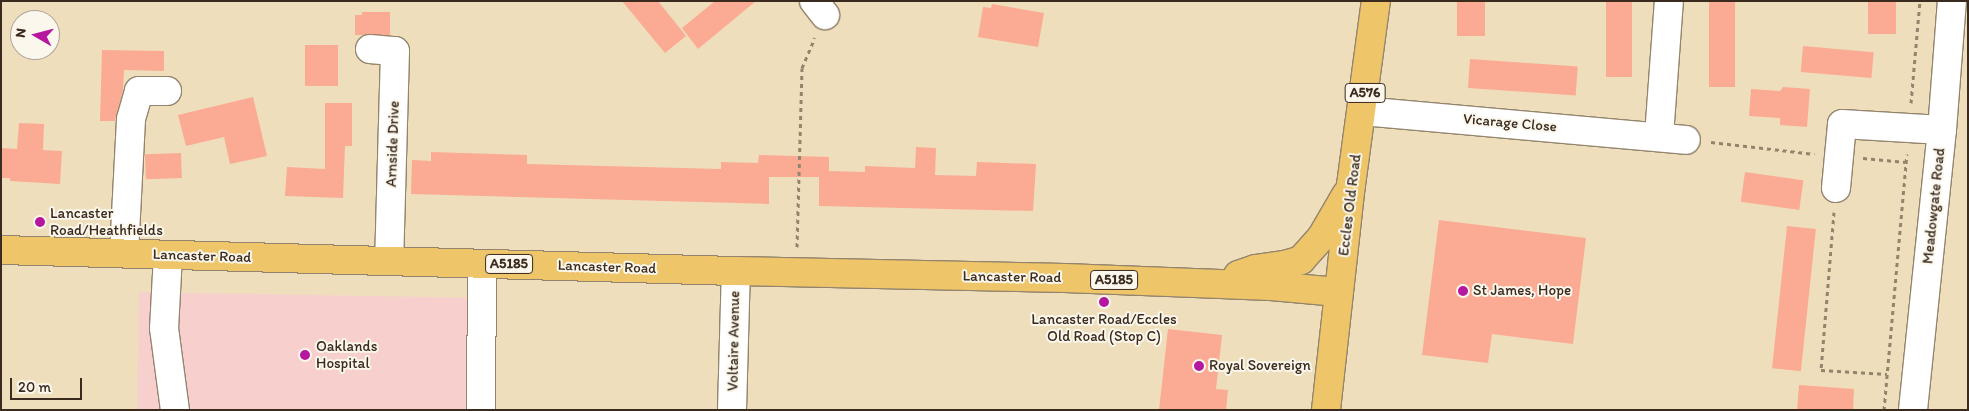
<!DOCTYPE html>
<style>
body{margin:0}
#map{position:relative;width:1969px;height:411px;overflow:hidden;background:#eedebc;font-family:Itim,sans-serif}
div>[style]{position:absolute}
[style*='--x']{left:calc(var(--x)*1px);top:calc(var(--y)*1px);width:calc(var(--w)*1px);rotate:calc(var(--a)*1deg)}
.built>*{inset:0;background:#f7d0ce;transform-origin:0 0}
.building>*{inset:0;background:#fbab93;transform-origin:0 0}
.path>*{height:3px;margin-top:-1.5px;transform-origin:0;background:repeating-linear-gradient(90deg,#94846d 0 4px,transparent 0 8px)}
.roads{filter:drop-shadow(1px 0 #94846d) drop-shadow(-1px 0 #94846d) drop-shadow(0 1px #94846d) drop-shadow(0 -1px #94846d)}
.minor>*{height:28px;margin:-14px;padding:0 14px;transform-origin:14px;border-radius:14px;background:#fff}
.major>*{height:28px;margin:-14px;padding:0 14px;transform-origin:14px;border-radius:14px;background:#eec569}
.dots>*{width:14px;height:14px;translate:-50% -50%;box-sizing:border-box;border:2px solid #fbf7ec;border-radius:50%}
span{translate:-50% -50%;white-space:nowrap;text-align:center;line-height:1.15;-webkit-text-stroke:4px #fbf7ec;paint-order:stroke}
.shield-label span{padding:1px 4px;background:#fbf7ec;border:1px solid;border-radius:4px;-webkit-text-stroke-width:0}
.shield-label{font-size:14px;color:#3b2a1e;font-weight:700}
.street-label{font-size:15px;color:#3b2a1e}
.poi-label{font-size:15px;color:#3b2a1e}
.left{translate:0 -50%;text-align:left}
.frame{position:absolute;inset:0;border:2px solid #3b2a1e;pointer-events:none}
.north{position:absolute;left:10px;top:10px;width:50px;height:50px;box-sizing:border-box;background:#fbf7ec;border:1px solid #aea59a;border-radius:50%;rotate:278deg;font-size:14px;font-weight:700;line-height:20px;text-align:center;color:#3b2a1e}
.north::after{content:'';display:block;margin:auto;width:18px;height:22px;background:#b5179e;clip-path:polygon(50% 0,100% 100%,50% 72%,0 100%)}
.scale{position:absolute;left:10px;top:378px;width:72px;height:22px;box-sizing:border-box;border:2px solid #3b2a1e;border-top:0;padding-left:6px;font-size:15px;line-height:18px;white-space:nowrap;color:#3b2a1e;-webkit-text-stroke:4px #fbf7ec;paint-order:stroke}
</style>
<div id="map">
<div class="built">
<div style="left:139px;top:292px;width:335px;height:118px;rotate:1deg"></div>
</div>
<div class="building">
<div style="clip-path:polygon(622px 1px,658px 1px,686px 36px,665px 53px)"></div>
<div style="clip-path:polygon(715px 1px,756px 1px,698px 49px,682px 28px)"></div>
<div style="left:1457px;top:1px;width:28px;height:35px"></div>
<div style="left:1606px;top:1px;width:26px;height:76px"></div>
<div style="left:1709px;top:1px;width:26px;height:86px"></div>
<div style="left:1868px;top:1px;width:28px;height:33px"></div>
<div style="clip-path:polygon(992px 4px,1044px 13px,1038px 47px,978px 37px,983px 7px,991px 8px)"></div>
<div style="clip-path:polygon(362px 12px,390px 12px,390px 35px,355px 35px,355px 15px,362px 15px)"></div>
<div style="left:305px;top:45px;width:33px;height:41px"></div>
<div style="left:1803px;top:46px;width:71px;height:26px;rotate:5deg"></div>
<div style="clip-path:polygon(102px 50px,164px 51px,164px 71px,124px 70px,123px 90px,115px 121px,100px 121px)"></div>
<div style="left:1470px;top:59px;width:108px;height:29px;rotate:4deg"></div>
<div style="clip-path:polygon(1783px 87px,1810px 89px,1807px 127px,1780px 125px,1780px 118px,1749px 116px,1751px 89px,1780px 91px)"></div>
<div style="clip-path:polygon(253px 97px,267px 156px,230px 164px,224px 137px,186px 146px,178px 115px)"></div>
<div style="clip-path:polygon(325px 103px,352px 103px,352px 146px,345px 146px,343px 198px,285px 196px,287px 167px,325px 169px)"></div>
<div style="clip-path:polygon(19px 123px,44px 124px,43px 150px,62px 151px,60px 184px,10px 181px,10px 178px,1px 178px,1px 148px,17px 149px)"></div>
<div style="clip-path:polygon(916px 147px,936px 148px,935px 175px,976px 176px,977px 162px,1036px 164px,1033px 211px,819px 206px,819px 177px,769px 177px,769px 204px,411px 194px,412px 160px,431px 161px,431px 152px,527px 155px,527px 164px,721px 169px,721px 162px,758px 163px,759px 155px,829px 157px,829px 171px,865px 172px,865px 166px,915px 168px)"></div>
<div style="left:181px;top:153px;width:25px;height:36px;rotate:88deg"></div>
<div style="left:1745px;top:172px;width:59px;height:30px;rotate:8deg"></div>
<div style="clip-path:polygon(1439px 220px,1586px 238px,1573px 344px,1492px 334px,1488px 363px,1422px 355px)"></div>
<div style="left:1787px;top:226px;width:29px;height:143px;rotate:6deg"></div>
<div style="clip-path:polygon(1168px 329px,1222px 335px,1216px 389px,1228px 390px,1226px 410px,1159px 410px)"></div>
<div style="clip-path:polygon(1799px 385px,1854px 389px,1853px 410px,1797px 410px)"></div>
</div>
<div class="path">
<div style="--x:1911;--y:103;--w:102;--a:-85"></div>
<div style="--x:1711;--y:142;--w:104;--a:6.6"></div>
<div style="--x:1863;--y:158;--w:43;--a:5.3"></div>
<div style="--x:1834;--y:212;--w:159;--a:94.7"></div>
<div style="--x:1821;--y:370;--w:66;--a:3.5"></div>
<div style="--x:797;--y:247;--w:179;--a:-88.4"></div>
<div style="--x:802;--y:68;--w:33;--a:-67"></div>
<div style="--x:1884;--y:410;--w:257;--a:-84.9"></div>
</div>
<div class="roads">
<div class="minor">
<div style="--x:814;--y:1;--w:18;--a:52"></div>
<div style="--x:370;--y:49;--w:25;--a:5"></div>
<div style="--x:395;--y:51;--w:210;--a:91.6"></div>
<div style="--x:1362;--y:111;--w:325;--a:5.1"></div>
<div style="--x:1659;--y:136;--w:135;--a:-85.8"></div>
<div style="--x:1836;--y:188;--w:64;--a:-84.6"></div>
<div style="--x:1842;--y:124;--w:100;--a:3.4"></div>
<div style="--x:124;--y:253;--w:134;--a:-87"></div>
<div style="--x:131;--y:119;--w:29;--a:-74"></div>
<div style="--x:139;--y:91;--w:28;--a:0"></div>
<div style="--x:168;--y:255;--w:73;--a:93.1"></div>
<div style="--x:164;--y:328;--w:83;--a:82.4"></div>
<div style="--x:481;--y:410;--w:146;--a:-89.6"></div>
<div style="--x:732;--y:410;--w:139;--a:-88.4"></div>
<div style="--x:1913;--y:410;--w:281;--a:-84.1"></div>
<div style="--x:1942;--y:130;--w:129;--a:-85.6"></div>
</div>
<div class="major">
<div style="--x:1;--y:250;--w:735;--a:1.64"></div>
<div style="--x:736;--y:271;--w:329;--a:1.2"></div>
<div style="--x:1065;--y:278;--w:206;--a:2.2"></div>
<div style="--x:1271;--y:286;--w:67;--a:5.1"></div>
<div style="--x:1238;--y:275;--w:18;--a:-19"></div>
<div style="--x:1255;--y:269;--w:30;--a:-8"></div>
<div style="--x:1285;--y:265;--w:17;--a:-17"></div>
<div style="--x:1301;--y:260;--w:30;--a:-48"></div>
<div style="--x:1321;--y:238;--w:50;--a:-59.8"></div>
<div style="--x:1326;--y:410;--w:226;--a:-83.7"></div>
<div style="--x:1351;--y:185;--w:186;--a:-82.3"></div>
</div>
</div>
<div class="dots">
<div style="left:40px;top:222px;background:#b5179e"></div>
<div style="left:1463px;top:291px;background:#b5179e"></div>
<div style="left:1104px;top:302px;background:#b5179e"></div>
<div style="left:305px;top:355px;background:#b5179e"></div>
<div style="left:1199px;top:366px;background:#b5179e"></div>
</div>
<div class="shield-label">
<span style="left:1365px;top:93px">A576</span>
<span style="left:509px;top:264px">A5185</span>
<span style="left:1114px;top:280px">A5185</span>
</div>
<div class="street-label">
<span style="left:1510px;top:123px;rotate:5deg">Vicarage Close</span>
<span style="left:393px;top:144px;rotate:-88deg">Arnside Drive</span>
<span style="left:1350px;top:205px;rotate:-83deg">Eccles Old Road</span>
<span style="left:1934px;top:206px;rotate:-84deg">Meadowgate Road</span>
<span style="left:202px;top:256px;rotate:2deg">Lancaster Road</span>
<span style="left:607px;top:267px;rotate:2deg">Lancaster Road</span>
<span style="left:1012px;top:277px;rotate:1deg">Lancaster Road</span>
<span style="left:734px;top:341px;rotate:-89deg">Voltaire Avenue</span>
</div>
<div class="poi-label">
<span class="left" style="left:50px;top:222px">Lancaster<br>Road/Heathfields</span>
<span class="left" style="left:1473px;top:291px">St James, Hope</span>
<span style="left:1104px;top:328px">Lancaster Road/Eccles<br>Old Road (Stop C)</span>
<span class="left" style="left:316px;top:355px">Oaklands<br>Hospital</span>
<span class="left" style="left:1209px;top:366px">Royal Sovereign</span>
</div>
<div class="frame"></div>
<div class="north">N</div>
<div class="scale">20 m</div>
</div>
